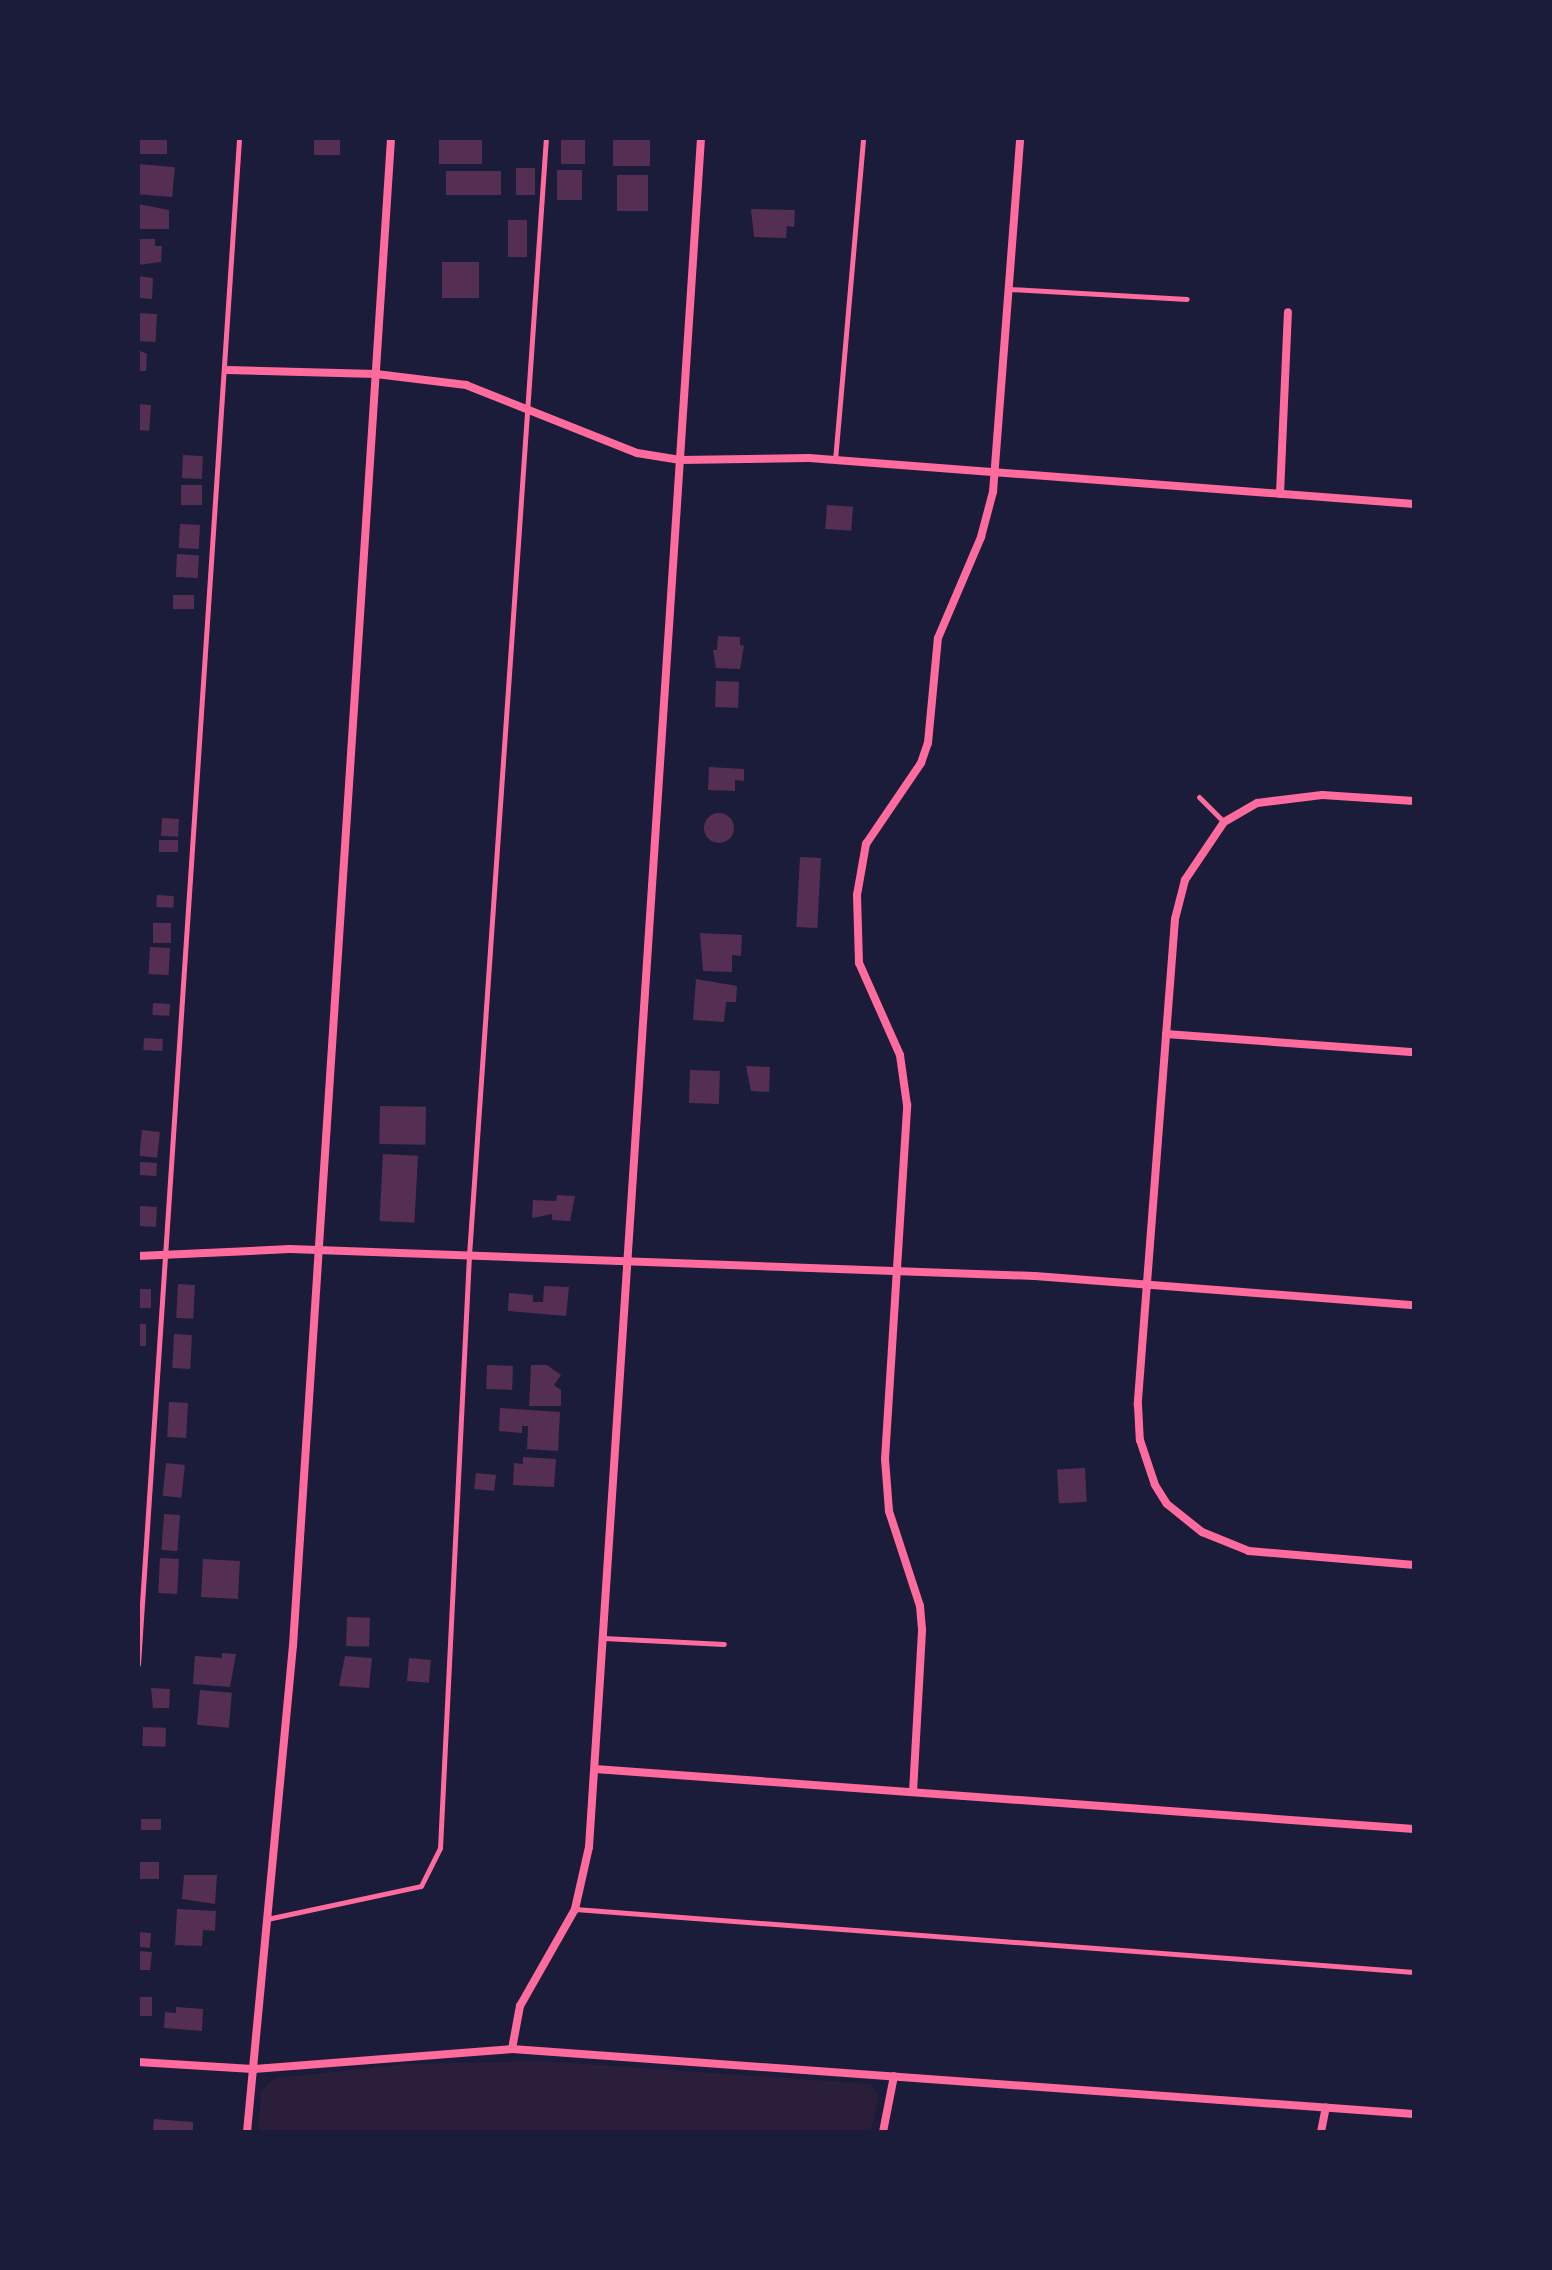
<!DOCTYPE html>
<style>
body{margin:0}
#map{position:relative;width:1552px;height:2270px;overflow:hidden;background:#1b1b3a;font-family:"Public Sans",sans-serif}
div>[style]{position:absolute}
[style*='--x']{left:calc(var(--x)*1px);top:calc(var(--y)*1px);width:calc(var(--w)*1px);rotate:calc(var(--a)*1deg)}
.green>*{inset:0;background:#2a1e3b}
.building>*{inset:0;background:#542f53;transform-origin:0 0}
.round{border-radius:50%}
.service>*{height:5px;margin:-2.5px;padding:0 2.5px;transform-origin:2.5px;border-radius:2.5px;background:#ff6b9d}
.minor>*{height:8px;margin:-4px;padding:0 4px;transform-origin:4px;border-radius:4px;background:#ff6b9d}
span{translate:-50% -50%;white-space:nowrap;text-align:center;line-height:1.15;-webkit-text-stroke:6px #1b1b3a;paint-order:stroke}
.frame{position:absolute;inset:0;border:140px solid #1b1b3a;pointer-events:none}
</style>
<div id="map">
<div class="green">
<div style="clip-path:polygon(544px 2061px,871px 2084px,879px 2097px,870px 2132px,258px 2132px,261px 2091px,275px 2078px,406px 2064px)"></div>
</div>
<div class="building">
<div style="left:138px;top:138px;width:29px;height:16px"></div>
<div style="left:314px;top:138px;width:26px;height:17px"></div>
<div style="left:439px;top:138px;width:43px;height:26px"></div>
<div style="left:561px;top:138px;width:24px;height:26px"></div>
<div style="left:613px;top:138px;width:37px;height:28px"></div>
<div style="left:138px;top:164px;width:37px;height:30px;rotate:5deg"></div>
<div style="left:516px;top:168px;width:19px;height:27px"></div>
<div style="left:557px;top:170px;width:25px;height:30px"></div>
<div style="left:446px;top:171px;width:55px;height:24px"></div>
<div style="left:617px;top:175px;width:31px;height:36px"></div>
<div style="clip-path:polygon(138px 204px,169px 210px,169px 229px,138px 229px)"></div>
<div style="clip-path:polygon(751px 209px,795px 210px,794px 227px,787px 226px,786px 238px,754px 237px)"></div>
<div style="left:508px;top:220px;width:19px;height:37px"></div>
<div style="clip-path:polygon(138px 239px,155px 239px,155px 246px,162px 246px,161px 262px,138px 265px)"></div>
<div style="left:442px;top:262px;width:37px;height:36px"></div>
<div style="clip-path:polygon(138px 276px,153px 278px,152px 299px,138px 298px)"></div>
<div style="left:138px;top:313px;width:19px;height:28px;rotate:3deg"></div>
<div style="clip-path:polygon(138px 350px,147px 354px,146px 371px,138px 371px)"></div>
<div style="left:138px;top:404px;width:13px;height:26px;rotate:4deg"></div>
<div style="left:183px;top:455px;width:20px;height:23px;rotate:3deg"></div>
<div style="left:181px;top:485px;width:21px;height:20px"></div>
<div style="left:827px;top:505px;width:26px;height:24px;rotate:4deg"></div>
<div style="left:180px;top:524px;width:20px;height:24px;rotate:3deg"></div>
<div style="left:177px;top:554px;width:22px;height:23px;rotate:3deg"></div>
<div style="left:173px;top:595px;width:21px;height:14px"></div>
<div style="clip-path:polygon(718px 636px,740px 637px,740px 645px,744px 646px,740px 669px,716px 668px,713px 650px,717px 650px)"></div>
<div style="left:716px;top:681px;width:23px;height:26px;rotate:2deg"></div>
<div style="clip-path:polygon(709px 767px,744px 769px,744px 781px,735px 780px,735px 791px,708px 790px)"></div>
<div class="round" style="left:704px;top:813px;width:30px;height:30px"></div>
<div style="left:162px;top:818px;width:17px;height:18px;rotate:3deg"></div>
<div style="left:159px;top:840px;width:19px;height:12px"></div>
<div style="left:800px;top:857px;width:21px;height:70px;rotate:3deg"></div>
<div style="left:157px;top:895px;width:17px;height:12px;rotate:3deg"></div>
<div style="left:153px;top:923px;width:18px;height:20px"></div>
<div style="clip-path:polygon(700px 933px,742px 935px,741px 956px,732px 955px,732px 972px,703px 971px)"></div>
<div style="left:150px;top:947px;width:20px;height:27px;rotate:3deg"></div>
<div style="clip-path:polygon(696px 979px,737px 986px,736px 1002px,726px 1002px,724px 1022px,693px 1020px)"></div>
<div style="left:153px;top:1003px;width:17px;height:12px;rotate:3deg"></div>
<div style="left:144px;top:1038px;width:19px;height:12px;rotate:3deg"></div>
<div style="clip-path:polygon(746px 1066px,770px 1067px,769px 1092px,751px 1091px)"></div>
<div style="left:690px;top:1070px;width:30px;height:33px;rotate:2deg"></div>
<div style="left:380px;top:1106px;width:46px;height:38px;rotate:1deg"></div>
<div style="left:142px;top:1130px;width:18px;height:26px;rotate:6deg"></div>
<div style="left:383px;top:1154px;width:35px;height:67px;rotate:3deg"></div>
<div style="left:139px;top:1162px;width:18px;height:13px;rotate:3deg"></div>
<div style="clip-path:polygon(557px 1195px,575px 1196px,570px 1221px,552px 1220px,552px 1214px,532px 1218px,533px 1200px,556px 1201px)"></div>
<div style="left:138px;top:1206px;width:19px;height:20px;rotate:3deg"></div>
<div style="left:178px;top:1284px;width:17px;height:34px;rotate:3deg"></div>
<div style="clip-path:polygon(544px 1286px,569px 1287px,566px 1316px,508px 1311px,509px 1293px,533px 1295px,533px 1302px,543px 1302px)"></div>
<div style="left:139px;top:1289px;width:12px;height:19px"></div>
<div style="left:138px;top:1324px;width:8px;height:22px"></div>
<div style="left:174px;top:1334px;width:18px;height:34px;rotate:3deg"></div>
<div style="left:487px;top:1365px;width:26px;height:24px;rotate:2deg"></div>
<div style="clip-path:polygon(531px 1365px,547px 1365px,561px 1375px,554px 1385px,561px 1390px,561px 1406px,529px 1406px)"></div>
<div style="left:169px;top:1402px;width:19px;height:35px;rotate:3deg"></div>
<div style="clip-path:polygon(500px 1408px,560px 1412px,558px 1451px,527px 1449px,528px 1426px,522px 1426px,522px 1433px,499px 1431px)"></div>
<div style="clip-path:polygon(523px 1457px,556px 1459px,554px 1487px,513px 1485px,514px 1463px,523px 1464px)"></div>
<div style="left:166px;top:1463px;width:19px;height:33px;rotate:6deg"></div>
<div style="left:1085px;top:1468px;width:34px;height:28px;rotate:87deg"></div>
<div style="left:476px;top:1473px;width:20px;height:16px;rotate:6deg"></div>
<div style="left:164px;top:1514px;width:16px;height:36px;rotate:4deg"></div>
<div style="left:160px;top:1558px;width:19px;height:35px;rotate:3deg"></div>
<div style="left:203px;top:1559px;width:37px;height:38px;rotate:3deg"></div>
<div style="left:347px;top:1617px;width:23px;height:29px;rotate:2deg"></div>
<div style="clip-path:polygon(222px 1653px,236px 1654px,230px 1687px,193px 1684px,195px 1656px,222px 1658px)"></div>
<div style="clip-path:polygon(345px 1656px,372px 1658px,369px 1688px,339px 1686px)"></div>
<div style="left:409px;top:1658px;width:22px;height:23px;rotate:5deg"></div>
<div style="clip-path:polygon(151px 1688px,170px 1689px,169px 1708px,153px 1708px)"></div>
<div style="left:200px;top:1690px;width:32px;height:35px;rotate:5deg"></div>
<div style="left:143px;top:1727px;width:23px;height:19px;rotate:2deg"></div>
<div style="left:141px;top:1819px;width:20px;height:11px"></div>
<div style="left:138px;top:1862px;width:21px;height:17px"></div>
<div style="clip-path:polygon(184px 1875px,217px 1875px,215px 1904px,182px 1899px)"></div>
<div style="clip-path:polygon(177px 1909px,216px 1911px,215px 1931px,203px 1930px,202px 1946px,175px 1945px)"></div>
<div style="left:138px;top:1932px;width:13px;height:15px;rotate:4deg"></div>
<div style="clip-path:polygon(138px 1951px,152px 1952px,150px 1970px,138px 1970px)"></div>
<div style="left:138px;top:1997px;width:14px;height:19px"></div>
<div style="clip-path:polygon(176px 2007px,203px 2009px,202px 2031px,164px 2028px,165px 2012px,176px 2013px)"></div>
<div style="clip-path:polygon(154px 2119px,193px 2122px,193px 2132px,153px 2132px)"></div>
</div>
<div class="service">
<div style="--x:1009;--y:289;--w:178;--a:3.2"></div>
<div style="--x:835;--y:460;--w:323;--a:-85"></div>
<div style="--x:1199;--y:797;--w:35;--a:45"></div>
<div style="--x:603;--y:1638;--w:121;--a:2.8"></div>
<div style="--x:138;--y:1664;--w:1529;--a:-86.21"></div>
<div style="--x:575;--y:1909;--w:841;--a:4.29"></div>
<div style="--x:267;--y:1919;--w:157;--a:-12.1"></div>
<div style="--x:421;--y:1886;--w:42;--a:-63.4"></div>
<div style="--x:440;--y:1848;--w:594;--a:-87.2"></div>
<div style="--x:469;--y:1255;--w:1120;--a:-86.06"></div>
</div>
<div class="minor">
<div style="--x:226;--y:370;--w:150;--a:1.5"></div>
<div style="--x:376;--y:374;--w:91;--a:7"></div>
<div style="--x:466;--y:385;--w:184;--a:21.7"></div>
<div style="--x:637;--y:453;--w:44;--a:9.2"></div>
<div style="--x:680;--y:460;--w:129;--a:-0.9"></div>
<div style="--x:809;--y:458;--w:607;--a:4.35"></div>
<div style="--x:1280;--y:494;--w:182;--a:-87.5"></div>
<div style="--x:1414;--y:801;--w:92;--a:-176.3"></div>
<div style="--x:1322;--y:795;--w:65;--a:173"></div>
<div style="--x:1257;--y:803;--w:38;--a:150"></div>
<div style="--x:1224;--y:822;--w:70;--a:123.9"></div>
<div style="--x:1185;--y:880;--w:40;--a:104.4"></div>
<div style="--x:1175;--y:919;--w:487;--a:94.4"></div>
<div style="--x:1138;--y:1405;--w:35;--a:87"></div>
<div style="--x:1140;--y:1440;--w:47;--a:71.6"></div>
<div style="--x:1155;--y:1485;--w:22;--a:58"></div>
<div style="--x:1167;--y:1504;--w:45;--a:38.7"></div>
<div style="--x:1202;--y:1532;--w:51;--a:22"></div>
<div style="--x:1249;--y:1551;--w:166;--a:4.8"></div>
<div style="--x:1166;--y:1034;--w:249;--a:4.2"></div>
<div style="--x:138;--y:1256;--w:152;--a:-2.6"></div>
<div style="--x:290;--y:1249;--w:745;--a:2.08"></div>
<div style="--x:1035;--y:1276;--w:380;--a:4.4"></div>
<div style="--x:595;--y:1769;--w:821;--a:4.19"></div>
<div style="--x:913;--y:1792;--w:163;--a:-86.8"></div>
<div style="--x:922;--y:1629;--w:23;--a:-95"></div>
<div style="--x:920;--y:1606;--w:100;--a:-108.1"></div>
<div style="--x:889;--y:1511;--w:52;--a:-94.4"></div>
<div style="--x:885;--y:1459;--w:355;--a:-86.4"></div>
<div style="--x:907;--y:1105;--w:50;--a:-98"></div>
<div style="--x:900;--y:1055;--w:101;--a:-114"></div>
<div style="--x:859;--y:963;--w:68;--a:-91.7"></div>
<div style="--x:857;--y:895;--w:52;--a:-80"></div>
<div style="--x:866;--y:844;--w:98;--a:-55.8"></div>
<div style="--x:921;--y:763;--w:21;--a:-71"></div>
<div style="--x:928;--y:743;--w:105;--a:-84.6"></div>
<div style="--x:938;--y:638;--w:110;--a:-66.9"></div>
<div style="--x:981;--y:537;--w:47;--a:-75.1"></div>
<div style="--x:993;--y:492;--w:355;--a:-85.6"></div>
<div style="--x:512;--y:2049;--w:44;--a:-79.5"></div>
<div style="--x:520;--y:2006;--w:112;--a:-60.4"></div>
<div style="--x:575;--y:1909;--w:64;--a:-77.3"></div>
<div style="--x:589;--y:1847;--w:1713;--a:-86.25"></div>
<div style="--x:138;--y:2062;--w:115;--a:3.5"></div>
<div style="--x:253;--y:2069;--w:260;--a:-4.4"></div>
<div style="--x:512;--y:2049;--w:904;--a:4.12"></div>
<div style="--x:247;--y:2132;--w:488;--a:-84.6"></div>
<div style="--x:293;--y:1646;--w:1511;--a:-86.28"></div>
<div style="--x:883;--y:2132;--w:57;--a:-78.9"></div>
<div style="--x:1321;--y:2132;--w:25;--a:-79"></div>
</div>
<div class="frame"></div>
</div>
